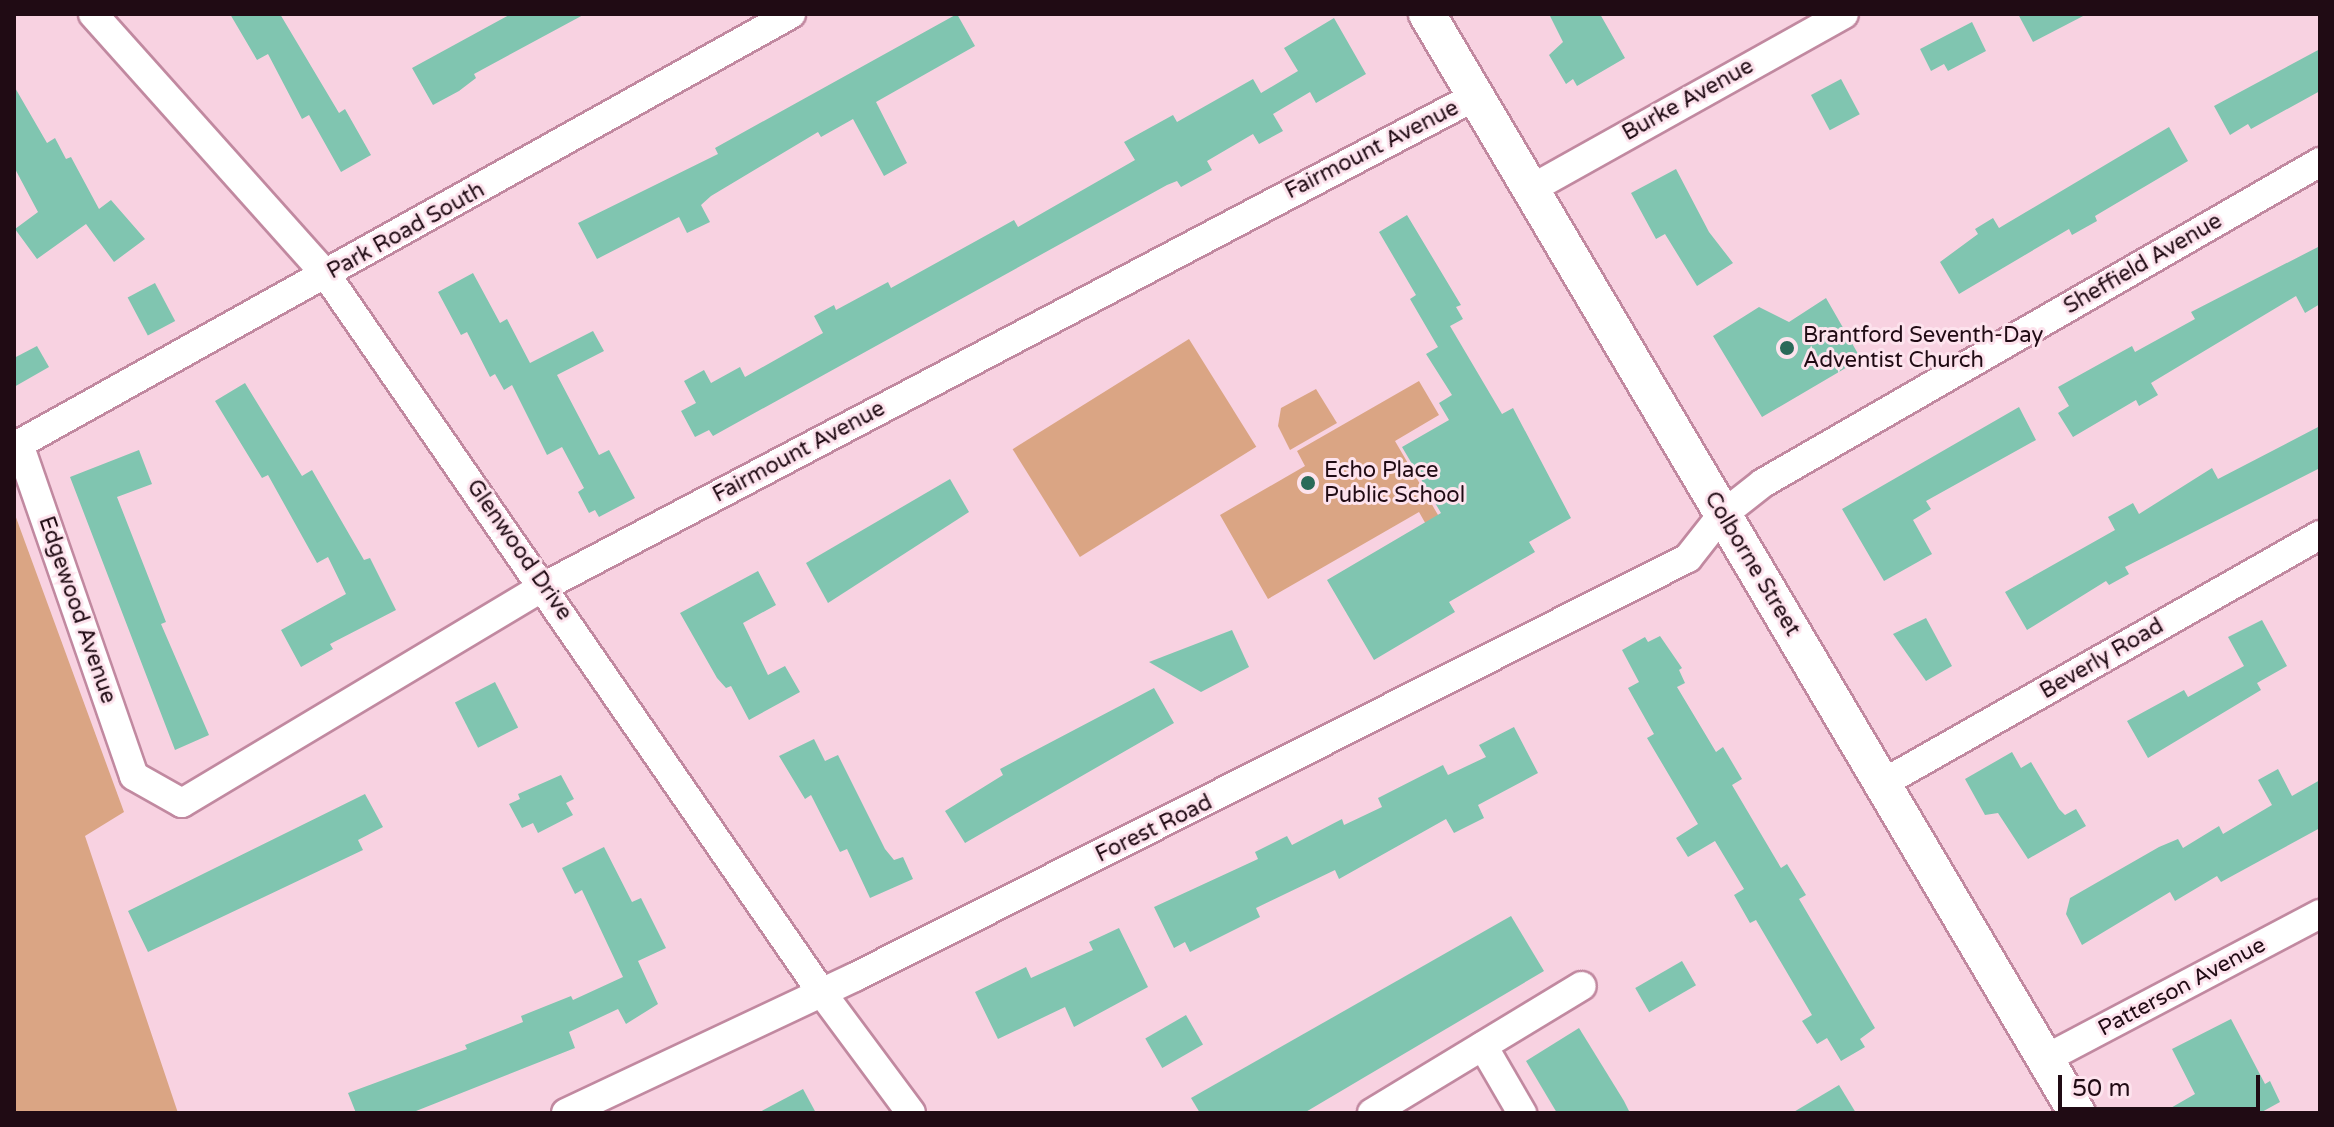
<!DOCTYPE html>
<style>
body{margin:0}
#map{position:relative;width:2334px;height:1127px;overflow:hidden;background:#f8d2e1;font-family:"Varela Round",sans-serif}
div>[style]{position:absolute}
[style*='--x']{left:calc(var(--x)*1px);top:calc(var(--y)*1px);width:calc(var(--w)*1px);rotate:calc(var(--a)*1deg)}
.green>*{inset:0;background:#daa584;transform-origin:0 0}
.building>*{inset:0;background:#80c5b0;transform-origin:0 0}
.roads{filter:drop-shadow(2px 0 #c189a0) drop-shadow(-2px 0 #c189a0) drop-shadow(0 2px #c189a0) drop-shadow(0 -2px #c189a0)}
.minor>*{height:28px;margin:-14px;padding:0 14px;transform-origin:14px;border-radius:14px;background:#fff}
.major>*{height:36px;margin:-18px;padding:0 18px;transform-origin:18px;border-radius:18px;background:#fff}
.dots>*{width:22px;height:22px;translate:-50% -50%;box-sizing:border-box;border:4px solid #fde3ed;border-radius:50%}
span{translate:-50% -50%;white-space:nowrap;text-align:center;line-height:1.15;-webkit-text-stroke:6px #fde3ed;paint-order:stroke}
.street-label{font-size:22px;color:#200b14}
.poi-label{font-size:22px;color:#200b14}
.left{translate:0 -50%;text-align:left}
.frame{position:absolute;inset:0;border:16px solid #200b14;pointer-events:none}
.scale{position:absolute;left:2058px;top:1075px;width:202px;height:36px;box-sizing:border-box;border:4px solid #200b14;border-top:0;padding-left:10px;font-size:24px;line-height:28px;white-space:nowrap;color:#200b14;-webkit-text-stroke:6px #fde3ed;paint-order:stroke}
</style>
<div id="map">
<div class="green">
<div style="left:1189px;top:339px;width:127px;height:208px;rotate:58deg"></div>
<div style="clip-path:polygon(1419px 381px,1439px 415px,1395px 441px,1445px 527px,1432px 535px,1419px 512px,1268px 599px,1220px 515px,1305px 466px,1297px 451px)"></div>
<div style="clip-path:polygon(1316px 389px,1337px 423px,1290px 450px,1278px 426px,1281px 408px)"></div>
<div style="clip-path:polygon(14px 512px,124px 812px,85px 836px,178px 1113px,14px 1113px)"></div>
</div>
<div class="building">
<div style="clip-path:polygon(230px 14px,280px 14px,339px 113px,345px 109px,371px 155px,341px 172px,309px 115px,302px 119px,268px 54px,257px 60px)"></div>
<div style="clip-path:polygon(511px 14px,585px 14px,474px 74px,476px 78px,459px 91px,433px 105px,412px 68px)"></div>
<div style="clip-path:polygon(957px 14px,975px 46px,876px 102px,907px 163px,884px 176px,853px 119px,821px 137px,818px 132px,711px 196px,701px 205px,710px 222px,687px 233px,679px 217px,597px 259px,578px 223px,718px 154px,715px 148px)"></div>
<div style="clip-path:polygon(1549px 14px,1600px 14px,1625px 58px,1577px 86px,1573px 79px,1566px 84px,1549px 55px,1563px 42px)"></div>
<div style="clip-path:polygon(2018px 14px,2087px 14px,2033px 42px)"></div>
<div style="clip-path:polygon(1334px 18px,1366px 74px,1316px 103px,1310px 92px,1273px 114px,1283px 131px,1259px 144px,1253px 134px,1207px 161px,1212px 170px,1181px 187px,1177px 181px,1167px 185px,713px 436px,709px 430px,695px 437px,681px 411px,696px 403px,684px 381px,704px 370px,711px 383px,740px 367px,745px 377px,823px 333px,814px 316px,834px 305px,836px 310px,888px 282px,891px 288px,1014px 220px,1018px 227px,1135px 160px,1124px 142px,1173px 115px,1177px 122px,1253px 79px,1261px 93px,1298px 71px,1284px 48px)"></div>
<div style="clip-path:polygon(1972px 22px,1986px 51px,1948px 71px,1944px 64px,1931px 71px,1920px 49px)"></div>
<div style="clip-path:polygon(2320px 49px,2320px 91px,2251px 129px,2248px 124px,2230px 135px,2214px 106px)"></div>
<div style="left:1841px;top:79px;width:40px;height:34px;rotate:62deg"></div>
<div style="clip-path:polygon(14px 86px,47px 143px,55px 138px,66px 159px,71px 157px,99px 209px,111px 200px,145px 239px,114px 262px,86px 224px,37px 259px,15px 229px,38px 212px,14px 167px)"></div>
<div style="clip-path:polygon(2169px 127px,2188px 161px,2095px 216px,2097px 221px,2072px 235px,2069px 229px,1959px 294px,1940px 262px,1978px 234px,1975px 229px,1993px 218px,1999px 228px)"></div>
<div style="clip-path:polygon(1676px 169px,1709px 232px,1733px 263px,1697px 286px,1665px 234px,1656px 239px,1631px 193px)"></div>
<div style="clip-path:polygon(1407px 215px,1461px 305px,1456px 307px,1463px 319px,1450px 326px,1502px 414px,1513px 408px,1571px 518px,1529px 542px,1535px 552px,1449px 602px,1455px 612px,1374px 660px,1327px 580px,1441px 513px,1402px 447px,1449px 420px,1439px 403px,1452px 395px,1426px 354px,1438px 347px,1410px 299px,1416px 295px,1379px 232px)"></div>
<div style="clip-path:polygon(2320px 246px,2320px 304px,2305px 313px,2296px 296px,2151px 383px,2158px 395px,2139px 406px,2136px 400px,2073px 437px,2058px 413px,2069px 406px,2058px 387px,2132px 346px,2135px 352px,2195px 319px,2191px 312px)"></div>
<div style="clip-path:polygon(473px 273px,500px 323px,507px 319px,530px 363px,593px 331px,604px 351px,557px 375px,599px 455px,609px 450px,635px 498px,599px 517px,595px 510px,589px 513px,578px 492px,584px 488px,562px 447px,547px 455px,512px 385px,504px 390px,495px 374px,490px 377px,467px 332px,461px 335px,438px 292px)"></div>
<div style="left:155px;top:283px;width:43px;height:31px;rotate:62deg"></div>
<div style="clip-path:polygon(1826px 298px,1861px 359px,1762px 417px,1713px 336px,1759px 307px,1789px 322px)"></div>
<div style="clip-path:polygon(37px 346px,49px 367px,14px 387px,14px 358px)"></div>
<div style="clip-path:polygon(245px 383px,302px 476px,312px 470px,364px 560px,370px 558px,396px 610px,330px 644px,333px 649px,301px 667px,281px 630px,346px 594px,328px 557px,317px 563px,268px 475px,262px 478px,215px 401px)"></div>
<div style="clip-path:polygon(2019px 407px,2036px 440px,1926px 501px,1931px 509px,1913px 520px,1932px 554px,1884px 581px,1842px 509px)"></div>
<div style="clip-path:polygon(2320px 426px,2320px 468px,2125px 567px,2129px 574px,2109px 585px,2106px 581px,2027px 630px,2005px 592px,2115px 530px,2108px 517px,2133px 503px,2139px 514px,2212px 468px,2218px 479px)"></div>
<div style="clip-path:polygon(139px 450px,152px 484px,117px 497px,166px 622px,161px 624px,209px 735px,175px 750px,70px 477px)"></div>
<div style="clip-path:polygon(950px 479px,969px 512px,828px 603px,806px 563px)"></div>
<div style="clip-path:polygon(758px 571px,776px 605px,743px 623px,768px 675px,785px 666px,800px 692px,749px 720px,731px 686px,726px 688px,717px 678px,680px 613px)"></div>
<div style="clip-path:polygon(1926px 618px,1952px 666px,1926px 681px,1893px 634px)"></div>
<div style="clip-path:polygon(2262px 620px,2287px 666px,2257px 683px,2261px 690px,2148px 758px,2127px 721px,2184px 690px,2188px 697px,2244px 666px,2228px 637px)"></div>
<div style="clip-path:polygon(1232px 630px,1249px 667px,1201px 692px,1149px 662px)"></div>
<div style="clip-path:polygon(1660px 636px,1682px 668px,1679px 670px,1685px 683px,1677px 687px,1716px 752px,1723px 747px,1742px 779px,1732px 785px,1781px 868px,1787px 864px,1806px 895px,1799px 899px,1875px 1028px,1860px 1039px,1865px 1047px,1841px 1061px,1827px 1038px,1817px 1044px,1802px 1021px,1812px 1015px,1756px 920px,1750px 923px,1734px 895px,1744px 889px,1715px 841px,1688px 857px,1676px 838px,1698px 824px,1647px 738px,1654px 734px,1628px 688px,1639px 682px,1622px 650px,1645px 637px,1648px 642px)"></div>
<div style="left:495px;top:682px;width:51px;height:45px;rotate:63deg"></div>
<div style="clip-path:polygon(1154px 688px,1174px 723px,965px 843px,945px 811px,1003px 775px,1000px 769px)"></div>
<div style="clip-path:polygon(1514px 727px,1538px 773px,1478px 805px,1484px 818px,1454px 833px,1446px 819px,1339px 879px,1335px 870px,1256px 908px,1260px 917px,1190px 952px,1185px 942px,1174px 948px,1154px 907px,1258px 859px,1255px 852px,1287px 836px,1292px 845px,1342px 819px,1344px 825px,1382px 807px,1378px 798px,1443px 765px,1448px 775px,1486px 757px,1479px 745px)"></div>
<div style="clip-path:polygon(814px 739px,825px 761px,838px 755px,885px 849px,894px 860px,903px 857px,913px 879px,870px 898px,847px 849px,840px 852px,811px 795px,805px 799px,779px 756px)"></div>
<div style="clip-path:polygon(2012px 752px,2021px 768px,2031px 762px,2059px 809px,2065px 815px,2076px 809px,2086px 826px,2028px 859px,1998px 813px,1985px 815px,1965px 779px)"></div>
<div style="clip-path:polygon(2278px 769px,2292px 796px,2320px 780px,2320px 828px,2221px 882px,2217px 876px,2175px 901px,2170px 892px,2082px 945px,2066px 914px,2070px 898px,2159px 847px,2178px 839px,2183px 848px,2219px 826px,2223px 834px,2272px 805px,2258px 780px)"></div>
<div style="clip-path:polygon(561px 775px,574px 799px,566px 803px,573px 815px,538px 833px,533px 823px,522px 828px,509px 804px,520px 799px,518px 794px)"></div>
<div style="clip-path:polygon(365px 794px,383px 827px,358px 840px,363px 850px,148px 952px,128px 911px)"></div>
<div style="clip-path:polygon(604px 847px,632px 902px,641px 898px,666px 948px,638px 961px,658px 1004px,626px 1024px,618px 1009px,569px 1032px,575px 1048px,411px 1113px,356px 1113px,348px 1093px,467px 1049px,465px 1045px,523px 1022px,521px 1016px,571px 996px,573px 1000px,623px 977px,582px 890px,575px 894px,562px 868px)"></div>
<div style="clip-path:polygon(1511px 916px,1544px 971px,1304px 1113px,1200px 1113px,1191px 1098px)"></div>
<div style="clip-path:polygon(1119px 928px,1148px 987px,1074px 1027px,1065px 1007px,998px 1039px,975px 992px,1026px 967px,1031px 978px,1093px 950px,1089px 942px)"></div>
<div style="left:1682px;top:961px;width:28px;height:54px;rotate:60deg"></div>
<div style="left:1186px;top:1015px;width:34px;height:47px;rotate:60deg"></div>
<div style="clip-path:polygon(2231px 1019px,2265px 1084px,2270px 1081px,2280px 1102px,2260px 1113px,2162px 1113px,2195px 1094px,2172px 1049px)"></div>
<div style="clip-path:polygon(1579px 1028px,1624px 1101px,1630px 1113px,1557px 1113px,1526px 1061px)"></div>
<div style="clip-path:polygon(1839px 1085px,1856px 1113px,1792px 1113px)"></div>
<div style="clip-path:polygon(803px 1089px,816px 1113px,758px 1113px)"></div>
</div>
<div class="roads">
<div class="minor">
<div style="--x:93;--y:14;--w:351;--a:48.2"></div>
<div style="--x:327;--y:276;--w:871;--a:55.38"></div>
<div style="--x:822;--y:993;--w:149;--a:53.4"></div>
<div style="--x:791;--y:14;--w:884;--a:150.88"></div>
<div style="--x:19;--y:444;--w:351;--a:70.9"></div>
<div style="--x:134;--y:776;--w:55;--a:29.4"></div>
<div style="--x:182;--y:803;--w:423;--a:-30.9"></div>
<div style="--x:545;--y:586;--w:1052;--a:-27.76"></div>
<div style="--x:1533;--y:188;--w:356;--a:-29.2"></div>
<div style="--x:1885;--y:782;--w:500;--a:-29.59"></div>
<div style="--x:1483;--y:1046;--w:78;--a:59.8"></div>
<div style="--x:2045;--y:1059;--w:311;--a:-27.8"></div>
<div style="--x:566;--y:1113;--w:319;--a:-25.2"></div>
<div style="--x:855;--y:977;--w:932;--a:-26.7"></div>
<div style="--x:1688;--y:558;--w:53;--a:-51.8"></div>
<div style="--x:1721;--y:516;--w:53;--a:-38.2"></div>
<div style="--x:1763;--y:483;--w:643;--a:-29.95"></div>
<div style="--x:1372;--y:1113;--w:245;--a:-31.2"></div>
</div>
<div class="major">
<div style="--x:1427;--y:14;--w:1277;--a:59.4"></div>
</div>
</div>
<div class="dots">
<div style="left:1787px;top:348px;background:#2a6a59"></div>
<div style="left:1308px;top:483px;background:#2a6a59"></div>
</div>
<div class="street-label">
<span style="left:1688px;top:100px;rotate:-29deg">Burke Avenue</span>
<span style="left:1372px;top:150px;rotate:-27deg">Fairmount Avenue</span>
<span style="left:406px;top:231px;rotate:-29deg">Park Road South</span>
<span style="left:2143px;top:264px;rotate:-30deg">Sheffield Avenue</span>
<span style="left:799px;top:452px;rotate:-28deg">Fairmount Avenue</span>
<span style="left:519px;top:550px;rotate:55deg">Glenwood Drive</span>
<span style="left:1752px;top:564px;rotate:59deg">Colborne Street</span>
<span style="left:77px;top:610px;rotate:71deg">Edgewood Avenue</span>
<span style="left:2102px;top:659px;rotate:-30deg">Beverly Road</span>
<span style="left:1154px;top:829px;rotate:-26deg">Forest Road</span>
<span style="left:2182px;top:987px;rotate:-28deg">Patterson Avenue</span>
</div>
<div class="poi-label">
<span class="left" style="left:1803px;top:348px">Brantford Seventh-Day<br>Adventist Church</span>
<span class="left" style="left:1324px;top:483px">Echo Place<br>Public School</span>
</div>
<div class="frame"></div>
<div class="scale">50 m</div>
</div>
